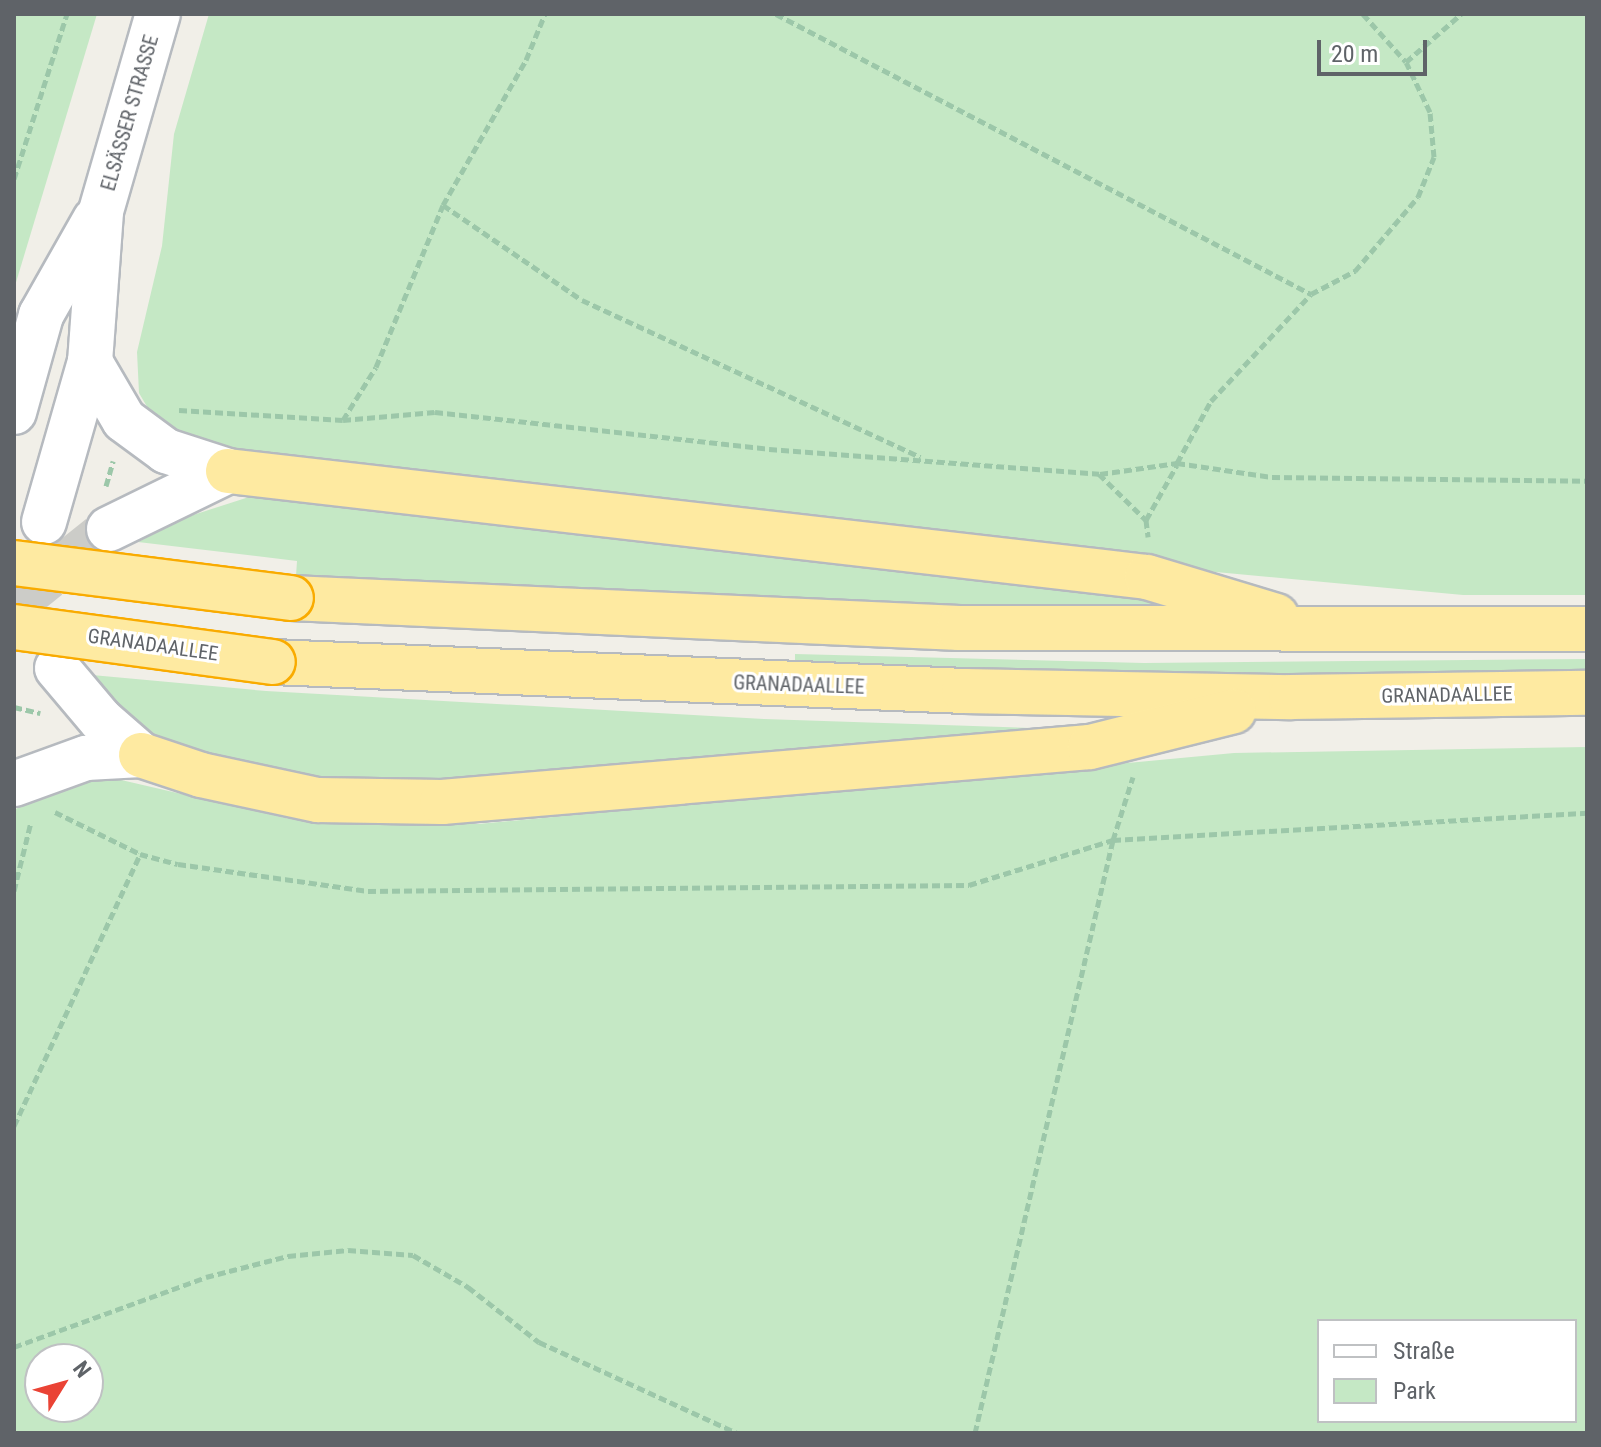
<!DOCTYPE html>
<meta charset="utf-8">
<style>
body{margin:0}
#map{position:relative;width:1601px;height:1447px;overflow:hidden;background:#f1efe8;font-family:"Roboto Condensed",sans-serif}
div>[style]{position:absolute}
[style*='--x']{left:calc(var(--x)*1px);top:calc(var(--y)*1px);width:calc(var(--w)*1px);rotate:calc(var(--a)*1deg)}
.green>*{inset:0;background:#c5e8c5}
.secondary-tunnel>*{height:44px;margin-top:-22px;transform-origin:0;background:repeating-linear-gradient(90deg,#ccccc8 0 44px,transparent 0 66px)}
.path>*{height:5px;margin-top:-2.5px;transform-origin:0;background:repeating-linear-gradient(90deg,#9cc7a9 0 8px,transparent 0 12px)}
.roads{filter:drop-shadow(2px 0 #b6babf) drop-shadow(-2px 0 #b6babf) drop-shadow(0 2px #b6babf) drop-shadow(0 -2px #b6babf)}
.secondary>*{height:44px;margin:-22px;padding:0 22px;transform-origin:22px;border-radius:22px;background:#fff}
.trunk>*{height:44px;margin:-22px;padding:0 22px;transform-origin:22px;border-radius:22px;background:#feeaa1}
.bridges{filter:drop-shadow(2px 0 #f9ab00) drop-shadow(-2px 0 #f9ab00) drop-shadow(0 2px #f9ab00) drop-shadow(0 -2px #f9ab00)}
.trunk-bridge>*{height:44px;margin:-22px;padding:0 22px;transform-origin:22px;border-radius:22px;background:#feeaa1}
span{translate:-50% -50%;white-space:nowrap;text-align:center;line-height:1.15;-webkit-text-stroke:6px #fff;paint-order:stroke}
.street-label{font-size:20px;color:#5f6368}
.frame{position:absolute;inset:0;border:16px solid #5f6368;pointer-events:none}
.legend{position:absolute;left:1317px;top:1319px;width:260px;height:104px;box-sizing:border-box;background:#fff;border:2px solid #bfc1c3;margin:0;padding:10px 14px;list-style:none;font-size:24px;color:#5f6368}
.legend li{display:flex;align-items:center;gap:16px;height:40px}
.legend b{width:40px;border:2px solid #bfc1c3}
.north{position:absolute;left:24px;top:1343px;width:80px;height:80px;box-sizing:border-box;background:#fff;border:2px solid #bfc1c3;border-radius:50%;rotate:53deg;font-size:22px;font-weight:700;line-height:32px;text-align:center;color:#5f6368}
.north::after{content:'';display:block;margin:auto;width:28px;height:36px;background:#ea4335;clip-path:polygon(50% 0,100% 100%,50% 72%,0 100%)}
.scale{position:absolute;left:1317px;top:40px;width:110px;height:36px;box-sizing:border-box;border:4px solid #5f6368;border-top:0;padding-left:10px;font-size:24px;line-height:28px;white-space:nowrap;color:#5f6368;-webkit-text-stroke:6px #fff;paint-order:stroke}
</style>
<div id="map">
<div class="green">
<div style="clip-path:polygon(14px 14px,97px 14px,14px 289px)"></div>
<div style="clip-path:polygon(209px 14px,1587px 14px,1587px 595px,1463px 595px,1173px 568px,234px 452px,163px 434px,139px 393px,137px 352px,162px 246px,174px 134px)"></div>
<div style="clip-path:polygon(258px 494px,1155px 599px,1171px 609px,948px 607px,476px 589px,296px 576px,297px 561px,138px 542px,187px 517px)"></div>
<div style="clip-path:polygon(795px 654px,1144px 663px,1587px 659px,1587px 672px,1143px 677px,795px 667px)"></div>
<div style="clip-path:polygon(92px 675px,266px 691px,764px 719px,1062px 729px,1058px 734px,365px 786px,222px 764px,148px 733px,109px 702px)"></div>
<div style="clip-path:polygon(evenodd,1587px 747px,1587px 1433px,14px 1433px,14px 810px,51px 789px,104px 776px,290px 819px,478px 824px,1234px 753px,1587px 747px,1319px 1321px,1575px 1321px,1575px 1421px,1319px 1421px,1319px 1321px,1587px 747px,40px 1359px,88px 1359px,88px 1407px,40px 1407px,40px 1359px)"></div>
</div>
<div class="secondary-tunnel">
<div style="--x:14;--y:605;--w:122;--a:-38.7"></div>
</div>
<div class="path">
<div style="--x:776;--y:14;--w:604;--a:27.63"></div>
<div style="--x:1363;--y:14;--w:64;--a:48.1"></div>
<div style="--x:1406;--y:62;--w:73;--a:-41.1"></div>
<div style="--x:14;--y:179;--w:173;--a:-72.2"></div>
<div style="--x:443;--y:205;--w:168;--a:34.4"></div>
<div style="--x:582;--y:300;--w:373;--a:24.9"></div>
<div style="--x:179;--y:410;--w:164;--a:3.5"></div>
<div style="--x:343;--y:420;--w:62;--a:-58.1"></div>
<div style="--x:376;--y:367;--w:175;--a:-67.5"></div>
<div style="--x:443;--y:205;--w:167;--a:-60.2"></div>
<div style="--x:526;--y:60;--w:50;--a:-67.6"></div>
<div style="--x:343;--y:420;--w:92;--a:-5"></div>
<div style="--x:435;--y:412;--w:336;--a:6.3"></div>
<div style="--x:769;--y:449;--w:331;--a:4.3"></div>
<div style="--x:1099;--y:474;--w:66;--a:44.4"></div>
<div style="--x:1146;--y:520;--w:17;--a:83"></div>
<div style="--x:1177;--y:463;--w:71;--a:-61.3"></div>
<div style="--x:1211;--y:401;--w:146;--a:-46.9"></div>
<div style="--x:1311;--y:294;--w:50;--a:-27.6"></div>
<div style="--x:1355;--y:271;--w:97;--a:-49.6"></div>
<div style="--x:1418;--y:197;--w:43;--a:-68.2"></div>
<div style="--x:1434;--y:157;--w:45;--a:-95.1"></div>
<div style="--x:1430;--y:112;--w:55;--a:-115.6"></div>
<div style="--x:1100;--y:474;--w:78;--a:-8.1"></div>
<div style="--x:1177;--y:463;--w:96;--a:8.4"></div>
<div style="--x:1272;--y:477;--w:315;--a:0.7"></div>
<div style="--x:106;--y:486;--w:26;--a:-74"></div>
<div style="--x:1146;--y:520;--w:63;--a:-60.6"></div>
<div style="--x:14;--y:707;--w:27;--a:13"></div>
<div style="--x:55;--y:812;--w:95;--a:26.3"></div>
<div style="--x:140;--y:854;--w:39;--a:15"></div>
<div style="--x:178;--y:864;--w:192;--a:8.1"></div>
<div style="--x:368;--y:891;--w:601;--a:-0.57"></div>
<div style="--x:969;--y:885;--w:151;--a:-17.4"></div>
<div style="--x:1113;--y:840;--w:475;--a:-3.3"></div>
<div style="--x:14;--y:891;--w:71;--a:-76.2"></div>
<div style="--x:14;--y:1126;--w:300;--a:-65.1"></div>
<div style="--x:14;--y:1347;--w:204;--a:-20"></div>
<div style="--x:206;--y:1277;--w:85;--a:-14.4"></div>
<div style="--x:288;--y:1256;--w:60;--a:-5.7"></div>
<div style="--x:348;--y:1250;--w:65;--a:4.4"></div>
<div style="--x:413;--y:1255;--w:64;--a:30.2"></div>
<div style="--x:468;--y:1287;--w:90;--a:37.8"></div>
<div style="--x:539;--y:1342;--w:218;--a:24.7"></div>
<div style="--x:975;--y:1433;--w:609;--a:-76.9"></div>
<div style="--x:1113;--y:840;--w:66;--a:-72.4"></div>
</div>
<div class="roads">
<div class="secondary">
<div style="--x:90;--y:362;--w:67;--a:59.6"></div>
<div style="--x:124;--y:420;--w:52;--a:36.4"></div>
<div style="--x:166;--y:451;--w:65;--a:17.9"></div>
<div style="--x:14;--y:412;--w:101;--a:-74.4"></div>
<div style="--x:41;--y:315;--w:109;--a:-60.4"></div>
<div style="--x:44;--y:522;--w:166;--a:-74"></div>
<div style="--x:90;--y:362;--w:151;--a:-85.8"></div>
<div style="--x:101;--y:211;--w:205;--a:-73.9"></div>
<div style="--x:109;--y:529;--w:132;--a:-26"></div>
<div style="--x:57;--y:668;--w:68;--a:49.8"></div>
<div style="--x:101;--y:720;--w:53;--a:41.2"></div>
<div style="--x:14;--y:784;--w:77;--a:-19.9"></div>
<div style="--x:86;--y:758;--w:55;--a:-3.1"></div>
</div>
<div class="trunk">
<div style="--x:228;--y:471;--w:925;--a:6.58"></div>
<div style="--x:1147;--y:577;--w:135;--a:16.8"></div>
<div style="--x:291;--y:598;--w:669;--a:2.57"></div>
<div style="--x:959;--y:628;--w:628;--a:0.09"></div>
<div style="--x:273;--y:662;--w:692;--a:2.4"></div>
<div style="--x:964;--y:691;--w:327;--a:1.1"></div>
<div style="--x:1291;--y:697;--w:296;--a:-0.8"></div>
<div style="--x:141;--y:755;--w:63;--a:18.4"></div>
<div style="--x:201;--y:775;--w:120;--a:12.1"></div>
<div style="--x:318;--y:800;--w:124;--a:0.9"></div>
<div style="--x:442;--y:802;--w:650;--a:-4.85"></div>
<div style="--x:1090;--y:747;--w:148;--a:-14"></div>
</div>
</div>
<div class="bridges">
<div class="trunk-bridge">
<div style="--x:14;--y:563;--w:279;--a:7.2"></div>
<div style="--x:14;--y:627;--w:261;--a:7.7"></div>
</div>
</div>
<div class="street-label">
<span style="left:130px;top:113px;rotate:-74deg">ELSÄSSER STRASSE</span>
<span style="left:153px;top:645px;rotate:8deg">GRANADAALLEE</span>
<span style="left:799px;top:685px;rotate:2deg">GRANADAALLEE</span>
<span style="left:1447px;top:695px;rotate:-1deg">GRANADAALLEE</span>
</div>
<div class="frame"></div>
<ul class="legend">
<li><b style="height:10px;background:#fff"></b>Straße</li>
<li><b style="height:22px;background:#c5e8c5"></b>Park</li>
</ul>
<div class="north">N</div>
<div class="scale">20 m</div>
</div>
